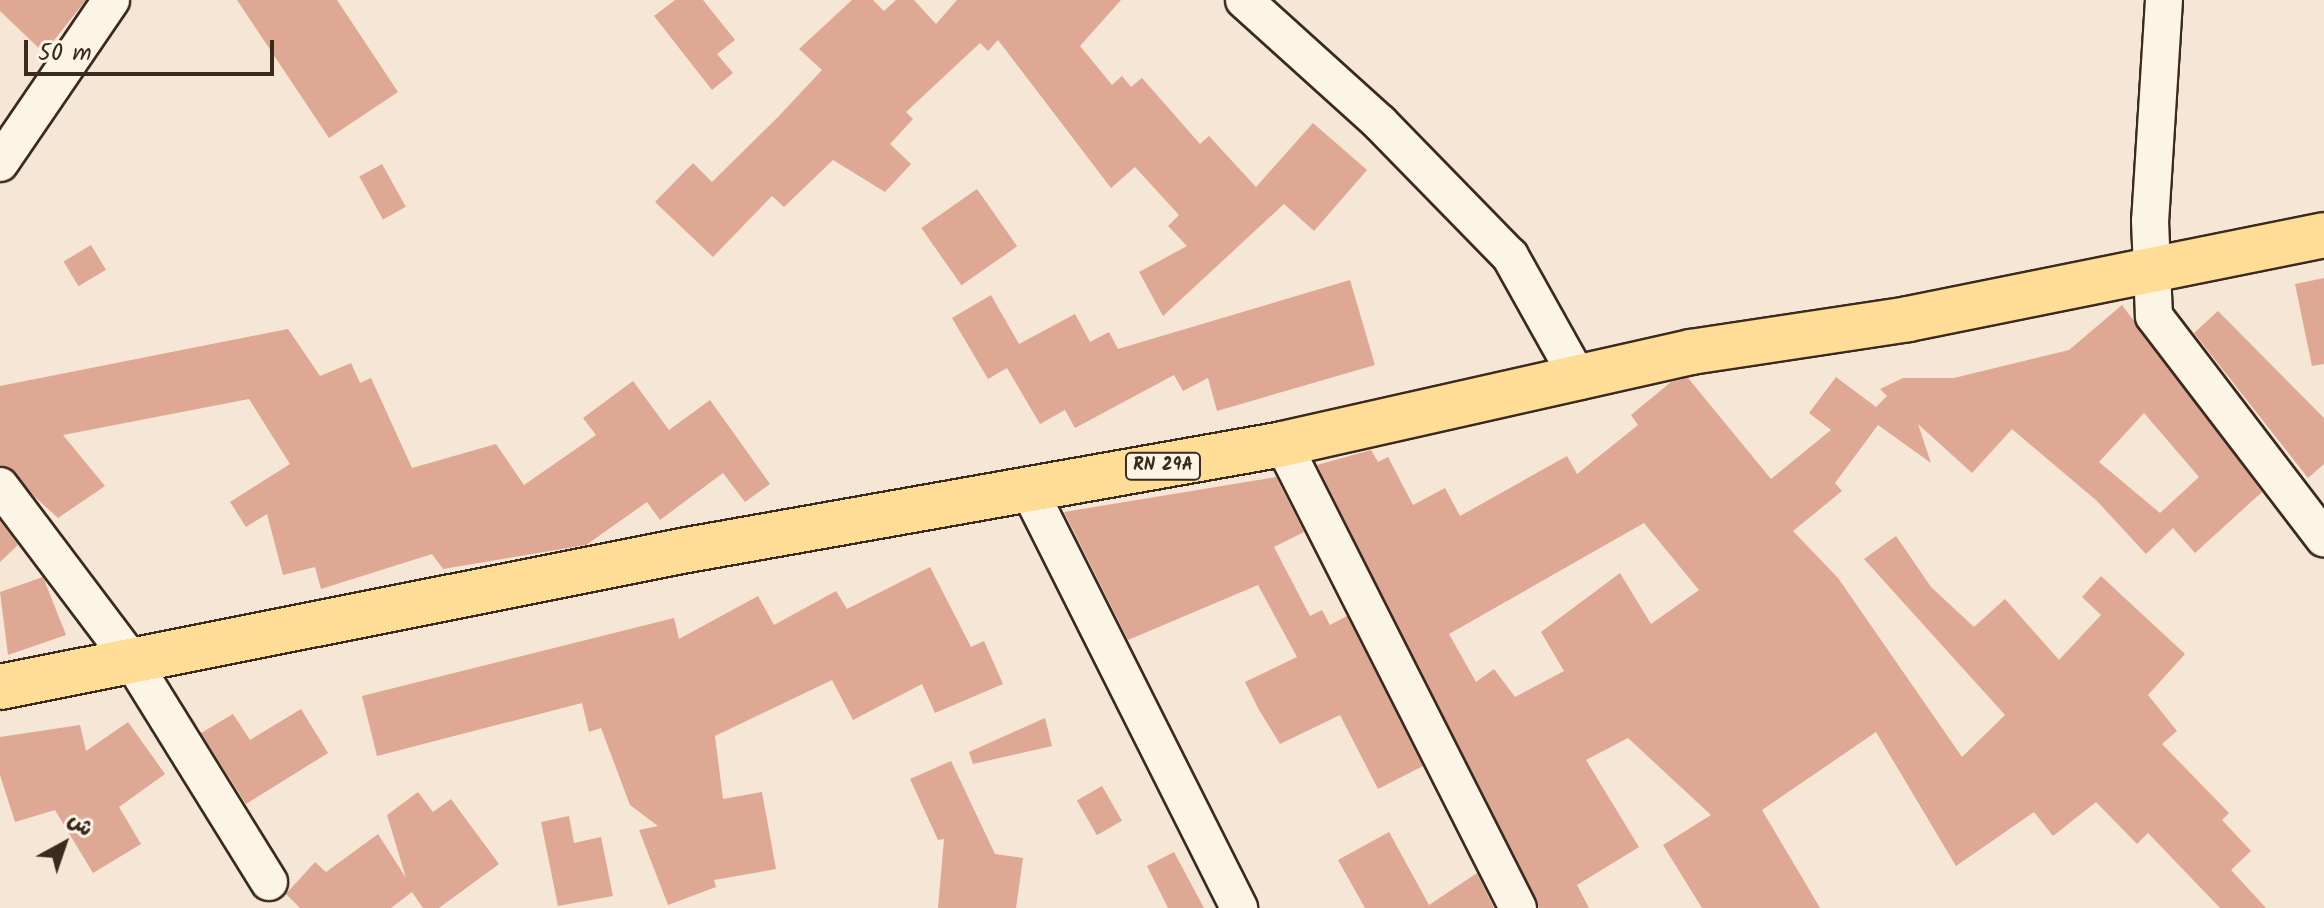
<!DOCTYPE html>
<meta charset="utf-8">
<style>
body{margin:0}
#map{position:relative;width:2324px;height:908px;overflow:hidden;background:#f6e6d5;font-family:Kalam,"Playpen Sans Arabic",sans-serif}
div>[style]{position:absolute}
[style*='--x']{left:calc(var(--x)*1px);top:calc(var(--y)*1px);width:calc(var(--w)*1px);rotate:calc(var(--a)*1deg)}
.building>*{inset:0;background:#dea895;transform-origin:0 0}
.roads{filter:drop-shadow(2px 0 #3b2a1e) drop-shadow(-2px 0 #3b2a1e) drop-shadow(0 2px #3b2a1e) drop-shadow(0 -2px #3b2a1e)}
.minor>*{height:36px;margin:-18px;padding:0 18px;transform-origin:18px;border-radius:18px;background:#fcf5e5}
.primary>*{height:44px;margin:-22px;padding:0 22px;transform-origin:22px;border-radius:22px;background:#ffdd96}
span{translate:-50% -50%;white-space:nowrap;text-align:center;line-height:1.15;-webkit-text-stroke:7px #fcf5e5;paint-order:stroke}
.shield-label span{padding:2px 6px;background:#fcf5e5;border:2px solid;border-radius:6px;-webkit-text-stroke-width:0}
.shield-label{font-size:18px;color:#3b2a1e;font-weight:700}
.north{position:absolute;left:24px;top:804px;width:80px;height:80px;-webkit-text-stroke:6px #fcf5e5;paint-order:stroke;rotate:40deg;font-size:22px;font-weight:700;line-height:32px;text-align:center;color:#3b2a1e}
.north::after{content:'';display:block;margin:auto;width:28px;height:36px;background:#3b2a1e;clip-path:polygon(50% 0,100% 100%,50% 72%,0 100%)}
.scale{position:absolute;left:24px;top:40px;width:250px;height:36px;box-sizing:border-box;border:4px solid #3b2a1e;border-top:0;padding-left:10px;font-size:24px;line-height:28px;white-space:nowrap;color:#3b2a1e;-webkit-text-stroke:6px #fcf5e5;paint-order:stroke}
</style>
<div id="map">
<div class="building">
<div style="clip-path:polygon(0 0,86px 0,44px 53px,0 11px)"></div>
<div style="clip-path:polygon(237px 0,337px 0,398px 92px,329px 138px)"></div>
<div style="clip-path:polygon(675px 0,703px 0,735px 40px,717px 54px,733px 73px,712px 90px,654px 16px)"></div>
<div style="clip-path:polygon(852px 0,873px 0,884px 11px,896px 0,914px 0,936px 24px,957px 0,1121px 0,1080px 46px,1112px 85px,1122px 76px,1131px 87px,1142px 78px,1200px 144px,1209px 136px,1256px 187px,1313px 123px,1367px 170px,1314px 231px,1284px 204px,1163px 316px,1139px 272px,1187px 246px,1168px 226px,1179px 215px,1135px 167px,1111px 188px,998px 40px,988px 51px,980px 43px,906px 112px,913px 119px,890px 144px,911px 164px,885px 192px,833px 160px,784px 207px,772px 196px,713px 257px,655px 202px,693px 163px,712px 182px,778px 117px,822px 70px,799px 49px)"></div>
<div style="left:382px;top:164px;width:49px;height:26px;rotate:61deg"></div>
<div style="left:977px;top:189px;width:70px;height:68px;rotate:55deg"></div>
<div style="left:91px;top:245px;width:29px;height:32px;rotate:59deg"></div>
<div style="clip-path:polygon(2324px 278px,2324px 364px,2312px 366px,2295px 284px)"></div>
<div style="clip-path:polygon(1350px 280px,1375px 365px,1217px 411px,1208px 378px,1183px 391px,1174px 375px,1075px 428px,1065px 410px,1040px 424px,1007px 368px,988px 379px,952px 318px,991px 295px,1019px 344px,1075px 314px,1090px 342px,1109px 332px,1118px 349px)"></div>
<div style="clip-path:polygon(evenodd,2122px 305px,2262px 492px,2195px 553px,2173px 528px,2146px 554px,2097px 501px,2012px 429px,1972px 473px,1918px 424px,1931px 463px,1878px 425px,1835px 483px,1842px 491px,1793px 531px,1838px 578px,1962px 757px,2005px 715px,1864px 559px,1896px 536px,1931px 587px,1974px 627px,2005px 599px,2059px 660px,2101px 615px,2082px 597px,2101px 576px,2185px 654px,2148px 695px,2177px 731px,2162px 744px,2229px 813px,2222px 820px,2251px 851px,2231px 870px,2266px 908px,2220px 908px,2148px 833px,2137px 844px,2096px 802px,2053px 836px,2034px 812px,1956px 866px,1876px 732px,1762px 810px,1820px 908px,1702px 908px,1663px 845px,1711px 815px,1628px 738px,1586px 760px,1639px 847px,1577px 885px,1589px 908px,1539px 908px,1317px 465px,1371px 450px,1378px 462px,1388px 457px,1413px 505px,1445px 488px,1460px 516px,1567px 456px,1577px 474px,1638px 425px,1631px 415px,1671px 382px,1688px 378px,1771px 479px,1831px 430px,1809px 413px,1836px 377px,1876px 407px,1887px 396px,1880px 389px,1903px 378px,1954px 378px,2069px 350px,2122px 305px,2144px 413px,2199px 477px,2160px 513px,2099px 462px,2144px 413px,2122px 305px,1644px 523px,1699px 590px,1651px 624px,1620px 573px,1541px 632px,1564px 671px,1515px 697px,1494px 669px,1476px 682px,1449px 634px,1644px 523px)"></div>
<div style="clip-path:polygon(2218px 311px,2324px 418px,2324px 464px,2308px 478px,2194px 333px)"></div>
<div style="clip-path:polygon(288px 329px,320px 376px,351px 363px,360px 383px,371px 378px,412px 468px,496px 444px,524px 485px,596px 435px,583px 418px,633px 381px,669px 430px,710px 400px,770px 484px,745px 502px,723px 473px,660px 520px,647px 502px,586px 545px,443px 569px,432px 554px,321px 589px,315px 567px,283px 575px,267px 514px,246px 527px,230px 502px,290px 464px,249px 399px,63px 435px,105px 486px,58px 518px,0 465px,0 386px)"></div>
<div style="clip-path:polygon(1276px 477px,1304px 532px,1274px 547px,1310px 616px,1322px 610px,1330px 625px,1347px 616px,1423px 766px,1378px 789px,1340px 715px,1280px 744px,1259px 710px,1245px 682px,1297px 657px,1258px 585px,1128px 640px,1064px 512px)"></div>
<div style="clip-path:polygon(0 521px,18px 545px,0 562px)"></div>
<div style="clip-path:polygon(930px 567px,971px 647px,984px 641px,1003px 684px,935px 713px,922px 684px,853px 720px,832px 680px,715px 736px,723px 799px,762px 792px,776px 869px,714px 880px,716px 887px,668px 905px,639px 830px,658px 826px,630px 805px,601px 728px,589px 732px,582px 703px,377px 756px,362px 696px,674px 618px,679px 639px,758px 596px,774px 625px,836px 591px,847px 609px)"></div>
<div style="clip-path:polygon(43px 577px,66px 635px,8px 655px,0 592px)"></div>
<div style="clip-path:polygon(301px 709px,328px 753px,246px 804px,201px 733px,233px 714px,250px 740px)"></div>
<div style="clip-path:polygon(1045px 718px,1052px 746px,973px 764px,969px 752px)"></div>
<div style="clip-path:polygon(128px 722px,165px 774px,119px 807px,141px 844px,93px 873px,55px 810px,15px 822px,0 775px,0 737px,80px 725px,86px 751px)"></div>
<div style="clip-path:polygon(951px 761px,995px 854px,1023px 858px,1016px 908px,938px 908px,944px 839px,938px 840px,910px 779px)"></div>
<div style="left:1102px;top:786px;width:40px;height:29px;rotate:60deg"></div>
<div style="clip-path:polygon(418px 792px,433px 812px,451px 799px,499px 864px,439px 908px,423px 908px,412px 892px,391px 908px,300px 908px,286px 894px,315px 862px,326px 872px,378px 834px,406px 878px,387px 815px)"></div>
<div style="clip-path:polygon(569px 816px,574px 843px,601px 837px,613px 896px,558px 906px,541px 822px)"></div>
<div style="clip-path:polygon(1389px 832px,1429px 905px,1477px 873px,1494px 908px,1365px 908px,1338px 860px)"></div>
<div style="clip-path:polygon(1174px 852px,1204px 908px,1168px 908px,1147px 866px)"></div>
</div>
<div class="roads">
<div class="minor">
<div style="--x:1244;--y:0;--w:183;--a:42.1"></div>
<div style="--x:1380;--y:123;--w:186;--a:45.7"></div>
<div style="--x:1510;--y:256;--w:143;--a:60.8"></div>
<div style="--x:2164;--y:0;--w:221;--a:93.6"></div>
<div style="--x:2150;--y:221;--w:95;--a:87.6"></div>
<div style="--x:2154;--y:316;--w:280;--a:52.6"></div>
<div style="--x:0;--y:163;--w:197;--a:-55.7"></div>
<div style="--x:1283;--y:444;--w:520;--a:63.14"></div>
<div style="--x:0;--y:486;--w:219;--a:53"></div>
<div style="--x:132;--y:661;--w:260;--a:58.2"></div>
<div style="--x:1029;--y:490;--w:468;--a:63.3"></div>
</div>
<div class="primary">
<div style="--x:0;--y:687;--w:701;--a:-11.28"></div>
<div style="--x:687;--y:550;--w:605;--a:-10.08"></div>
<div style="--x:1283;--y:444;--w:418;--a:-12.7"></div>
<div style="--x:1691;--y:352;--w:219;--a:-8.6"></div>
<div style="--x:1908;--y:319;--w:424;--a:-11.4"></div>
</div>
</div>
<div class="shield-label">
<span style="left:1163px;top:466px">RN 29A</span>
</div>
<div class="north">ش</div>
<div class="scale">50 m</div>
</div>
